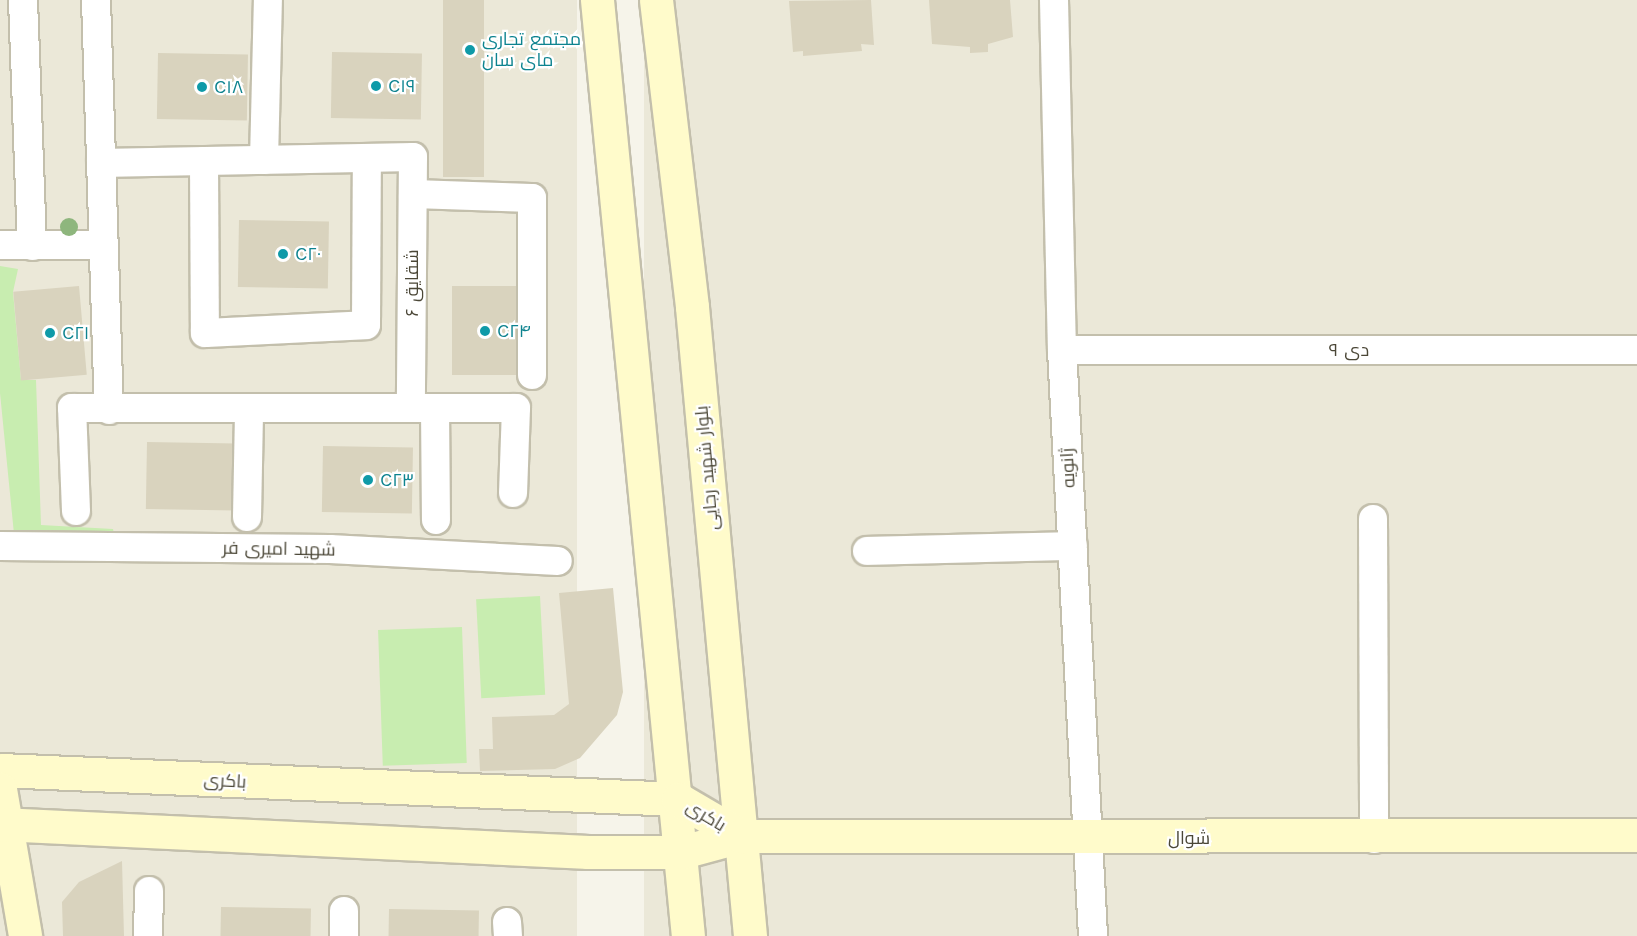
<!DOCTYPE html>
<meta charset="utf-8">
<style>
body{margin:0}
#map{position:relative;width:1637px;height:936px;overflow:hidden;background:#f6f4ea;font-family:"Work Sans",Cairo,sans-serif}
div>[style]{position:absolute}
[style*='--x']{left:calc(var(--x)*1px);top:calc(var(--y)*1px);width:calc(var(--w)*1px);rotate:calc(var(--a)*1deg)}
.residential>*{inset:0;background:#ebe8d8;transform-origin:0 0}
.green>*{inset:0;background:#c8edb0;transform-origin:0 0}
.building>*{inset:0;background:#d9d3be;transform-origin:0 0}
.roads{filter:drop-shadow(2px 0 #c3bfac) drop-shadow(-2px 0 #c3bfac) drop-shadow(0 2px #c3bfac) drop-shadow(0 -2px #c3bfac)}
.street>*{height:28px;margin:-14px;padding:0 14px;transform-origin:14px;border-radius:14px;background:#fff}
.secondary>*{height:33px;margin:-16.5px;padding:0 16.5px;transform-origin:16.5px;border-radius:16.5px;background:#fffbcb}
.trees>*{width:18px;height:18px;margin:-9px;border-radius:50%;background:#8eb67d}
.dots>*{width:16px;height:16px;translate:-50% -50%;box-sizing:border-box;border:3px solid #fff;border-radius:50%}
span{translate:-50% -50%;white-space:nowrap;text-align:center;line-height:1.15;-webkit-text-stroke:4.5px #fff;paint-order:stroke}
.culture-label{font-size:18px;color:#0d838f}
.left{translate:0 -50%;text-align:left}
.street-label{font-size:18px;color:#4b4737}
</style>
<div id="map">
<div class="residential">
<div style="left:0;top:0;width:577px;height:936px"></div>
<div style="left:644px;top:0;width:993px;height:942px"></div>
</div>
<div class="green">
<div style="clip-path:polygon(0 266px,18px 269px,13px 292px,21px 380px,36px 380px,41px 525px,113px 529px,115px 538px,14px 534px,0 393px)"></div>
<div style="left:540px;top:596px;width:99px;height:64px;rotate:87deg"></div>
<div style="left:462px;top:627px;width:136px;height:84px;rotate:88deg"></div>
</div>
<div class="building">
<div style="left:443px;top:0;width:41px;height:177px"></div>
<div style="clip-path:polygon(871px 0,874px 45px,861px 44px,862px 51px,803px 56px,803px 51px,793px 52px,789px 1px)"></div>
<div style="clip-path:polygon(929px 0,1010px 0,1013px 37px,988px 44px,988px 52px,970px 53px,970px 47px,932px 44px)"></div>
<div style="left:332px;top:52px;width:90px;height:66px;rotate:1deg"></div>
<div style="left:158px;top:53px;width:90px;height:66px;rotate:1deg"></div>
<div style="left:239px;top:220px;width:90px;height:67px;rotate:1deg"></div>
<div style="left:79px;top:286px;width:89px;height:66px;rotate:85deg"></div>
<div style="left:452px;top:286px;width:67px;height:89px"></div>
<div style="left:147px;top:442px;width:89px;height:67px;rotate:1deg"></div>
<div style="left:323px;top:446px;width:90px;height:66px;rotate:1deg"></div>
<div style="clip-path:polygon(613px 588px,623px 692px,617px 715px,580px 758px,555px 769px,480px 771px,479px 749px,493px 749px,492px 717px,554px 715px,569px 704px,559px 593px)"></div>
<div style="clip-path:polygon(122px 861px,124px 936px,63px 936px,62px 902px,79px 882px)"></div>
<div style="left:221px;top:907px;width:90px;height:29px;rotate:1deg"></div>
<div style="left:389px;top:909px;width:90px;height:27px;rotate:1deg"></div>
</div>
<div class="roads">
<div class="street">
<div style="--x:23;--y:0;--w:246;--a:87.9"></div>
<div style="--x:96;--y:0;--w:410;--a:88.2"></div>
<div style="--x:1054;--y:0;--w:350;--a:88.7"></div>
<div style="--x:1062;--y:350;--w:587;--a:86.97"></div>
<div style="--x:264;--y:160;--w:160;--a:-88.6"></div>
<div style="--x:204;--y:161;--w:172;--a:89.7"></div>
<div style="--x:205;--y:333;--w:161;--a:-2.8"></div>
<div style="--x:366;--y:325;--w:167;--a:-89.7"></div>
<div style="--x:101;--y:163;--w:312;--a:-1.1"></div>
<div style="--x:413;--y:157;--w:251;--a:90.5"></div>
<div style="--x:413;--y:194;--w:119;--a:1.9"></div>
<div style="--x:532;--y:198;--w:177;--a:90"></div>
<div style="--x:0;--y:245;--w:104;--a:0"></div>
<div style="--x:1062;--y:350;--w:575;--a:0"></div>
<div style="--x:435;--y:408;--w:112;--a:89.5"></div>
<div style="--x:76;--y:511;--w:103;--a:-92.2"></div>
<div style="--x:72;--y:408;--w:444;--a:0"></div>
<div style="--x:516;--y:408;--w:85;--a:92"></div>
<div style="--x:247;--y:517;--w:108;--a:-88.9"></div>
<div style="--x:1373;--y:519;--w:320;--a:89.8"></div>
<div style="--x:0;--y:546;--w:330;--a:0.5"></div>
<div style="--x:330;--y:549;--w:228;--a:3"></div>
<div style="--x:867;--y:551;--w:206;--a:-1.4"></div>
<div style="--x:507;--y:922;--w:14;--a:86"></div>
<div style="--x:148;--y:936;--w:45;--a:-88.7"></div>
<div style="--x:344;--y:936;--w:25;--a:-90"></div>
</div>
<div class="secondary">
<div style="--x:597;--y:0;--w:940;--a:84.45"></div>
<div style="--x:656;--y:0;--w:309;--a:83.3"></div>
<div style="--x:692;--y:307;--w:632;--a:84.73"></div>
<div style="--x:0;--y:770;--w:679;--a:2.45"></div>
<div style="--x:678;--y:799;--w:73;--a:30.4"></div>
<div style="--x:0;--y:789;--w:149;--a:80.3"></div>
<div style="--x:0;--y:824;--w:589;--a:2.73"></div>
<div style="--x:588;--y:852;--w:94;--a:0"></div>
<div style="--x:682;--y:852;--w:61;--a:-15.2"></div>
<div style="--x:741;--y:836;--w:896;--a:-0.06"></div>
</div>
</div>
<div class="trees">
<div style="left:69px;top:227px"></div>
</div>
<div class="dots">
<div style="left:470px;top:50px;background:#0f9aa8"></div>
<div style="left:376px;top:86px;background:#0f9aa8"></div>
<div style="left:202px;top:87px;background:#0f9aa8"></div>
<div style="left:283px;top:254px;background:#0f9aa8"></div>
<div style="left:485px;top:331px;background:#0f9aa8"></div>
<div style="left:50px;top:333px;background:#0f9aa8"></div>
<div style="left:368px;top:480px;background:#0f9aa8"></div>
</div>
<div class="culture-label">
<span class="left" style="left:482px;top:50px">مجتمع تجاری<br>مای سان</span>
<span class="left" style="left:388px;top:86px">C۱۹</span>
<span class="left" style="left:214px;top:87px">C۱۸</span>
<span class="left" style="left:295px;top:254px">C۲۰</span>
<span class="left" style="left:497px;top:331px">C۲۴</span>
<span class="left" style="left:62px;top:333px">C۲۱</span>
<span class="left" style="left:380px;top:480px">C۲۳</span>
</div>
<div class="street-label">
<span style="left:412px;top:283px;rotate:-90deg">شقایق ۶</span>
<span style="left:1349px;top:350px">۹ دی</span>
<span style="left:707px;top:468px;rotate:-95deg">بلوار شهید رجایی</span>
<span style="left:1068px;top:468px;rotate:-93deg">ژانویه</span>
<span style="left:279px;top:549px;rotate:1deg">شهید امیری فر</span>
<span style="left:225px;top:781px;rotate:3deg">باکری</span>
<span style="left:706px;top:816px;rotate:31deg">باکری</span>
<span style="left:1189px;top:838px">شوال</span>
</div>
</div>
